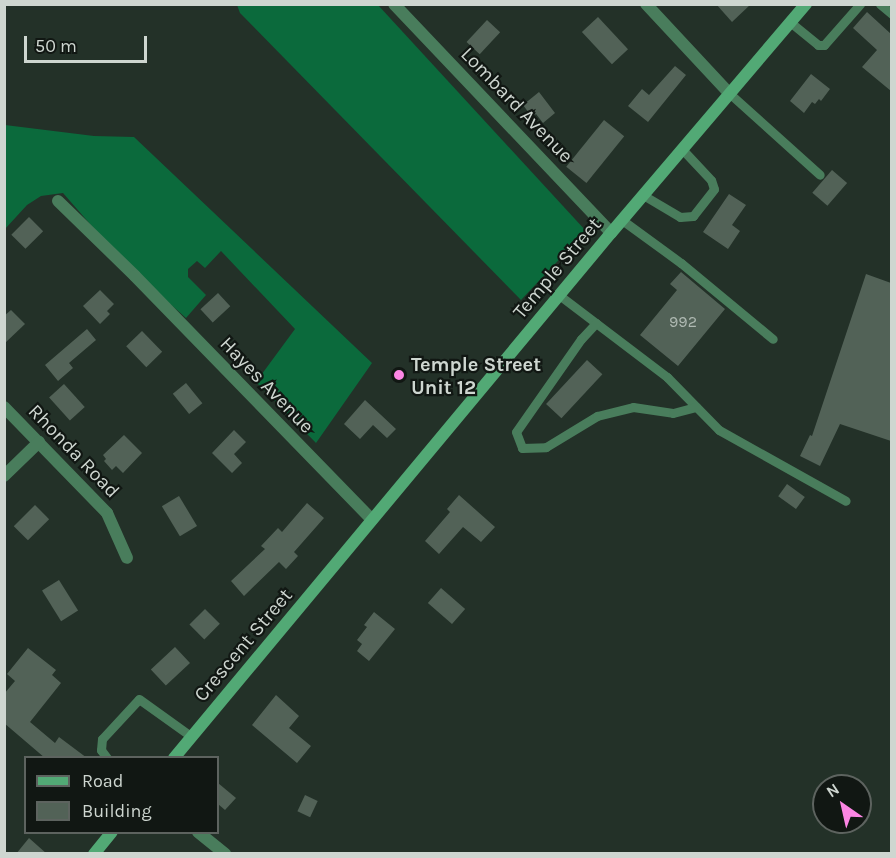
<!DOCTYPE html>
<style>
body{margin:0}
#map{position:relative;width:896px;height:858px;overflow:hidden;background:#233128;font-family:Karla,sans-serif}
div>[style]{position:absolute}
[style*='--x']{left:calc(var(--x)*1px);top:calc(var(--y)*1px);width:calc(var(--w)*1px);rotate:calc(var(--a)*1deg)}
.forest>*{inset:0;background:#0b6a3c}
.building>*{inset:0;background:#526257;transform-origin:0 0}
.lane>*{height:9px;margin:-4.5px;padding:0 4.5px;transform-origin:4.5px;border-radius:4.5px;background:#497d5c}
.street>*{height:12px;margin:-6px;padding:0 6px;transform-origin:6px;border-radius:6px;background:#497d5c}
.secondary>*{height:12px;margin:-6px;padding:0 6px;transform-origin:6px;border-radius:6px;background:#52a975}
.dots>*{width:16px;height:16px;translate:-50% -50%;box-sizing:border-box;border:3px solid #111713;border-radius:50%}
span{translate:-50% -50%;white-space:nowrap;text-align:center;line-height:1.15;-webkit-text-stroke:4.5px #111713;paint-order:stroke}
.number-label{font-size:16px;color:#afb9b2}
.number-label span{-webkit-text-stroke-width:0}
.street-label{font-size:20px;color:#ced6d0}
.poi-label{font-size:20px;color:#ced6d0;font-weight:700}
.left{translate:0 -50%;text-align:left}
.frame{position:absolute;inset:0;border:6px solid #ced6d0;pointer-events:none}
.legend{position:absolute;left:24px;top:756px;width:195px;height:78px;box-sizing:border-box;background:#111713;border:2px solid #5d635f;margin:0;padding:8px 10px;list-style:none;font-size:18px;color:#ced6d0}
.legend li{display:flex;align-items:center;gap:12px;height:30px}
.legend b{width:30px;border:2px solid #5d635f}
.north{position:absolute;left:812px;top:774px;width:60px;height:60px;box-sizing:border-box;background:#111713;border:2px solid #5d635f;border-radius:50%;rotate:326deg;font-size:16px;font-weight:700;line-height:24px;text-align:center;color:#ced6d0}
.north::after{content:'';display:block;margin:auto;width:21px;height:27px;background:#fc86e4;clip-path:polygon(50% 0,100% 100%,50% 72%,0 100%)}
.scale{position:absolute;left:24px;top:36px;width:123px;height:27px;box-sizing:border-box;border:3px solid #ced6d0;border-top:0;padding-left:8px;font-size:18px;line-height:21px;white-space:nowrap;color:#ced6d0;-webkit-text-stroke:4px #111713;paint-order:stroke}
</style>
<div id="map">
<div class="forest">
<div style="clip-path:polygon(237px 5px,378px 5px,586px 231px,521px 300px,240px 13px)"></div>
<div style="clip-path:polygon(5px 125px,94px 136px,134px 137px,372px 363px,316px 443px,256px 382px,295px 329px,221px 251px,205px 268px,197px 261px,188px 269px,188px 277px,206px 295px,186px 318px,125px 264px,63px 193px,41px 196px,27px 205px,5px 229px)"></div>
</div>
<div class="building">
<div style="clip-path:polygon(716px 4px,751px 4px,732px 22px)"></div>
<div style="clip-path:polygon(867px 12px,891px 34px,891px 91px,862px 67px,877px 50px,853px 28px)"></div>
<div style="left:598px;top:17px;width:44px;height:22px;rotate:47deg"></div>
<div style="left:487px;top:20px;width:18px;height:30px;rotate:43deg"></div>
<div style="clip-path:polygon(675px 66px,686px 75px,648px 122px,628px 106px,642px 89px,649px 95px)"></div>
<div style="clip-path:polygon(811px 74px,830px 89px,821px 101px,819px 99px,815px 104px,812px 102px,804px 113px,790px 101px)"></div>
<div style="clip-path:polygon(539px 92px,555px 113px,543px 123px,536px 114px,532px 117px,523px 105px)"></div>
<div style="left:604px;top:120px;width:26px;height:60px;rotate:39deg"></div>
<div style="left:832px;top:170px;width:20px;height:30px;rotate:41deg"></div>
<div style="clip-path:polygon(729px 194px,746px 205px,732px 225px,740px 231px,728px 249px,703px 232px)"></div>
<div style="left:29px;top:217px;width:20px;height:25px;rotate:45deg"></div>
<div style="clip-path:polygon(681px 272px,725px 309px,678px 366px,640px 335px,677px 290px,670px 284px)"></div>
<div style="clip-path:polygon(866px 274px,891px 283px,891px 441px,840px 424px,820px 466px,800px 456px,810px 435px,812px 436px)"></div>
<div style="clip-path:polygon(100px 290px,114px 304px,107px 311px,110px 314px,100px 324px,83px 306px)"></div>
<div style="left:218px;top:293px;width:18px;height:24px;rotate:47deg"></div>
<div style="clip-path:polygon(11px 310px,25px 324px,4px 344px,4px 316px)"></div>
<div style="clip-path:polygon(87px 329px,96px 340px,69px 363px,73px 368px,58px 381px,45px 365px)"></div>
<div style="left:142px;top:331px;width:29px;height:22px;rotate:46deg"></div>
<div style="left:587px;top:360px;width:21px;height:60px;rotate:43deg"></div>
<div style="left:186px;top:383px;width:26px;height:17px;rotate:51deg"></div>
<div style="left:64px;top:384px;width:31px;height:20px;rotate:48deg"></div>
<div style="clip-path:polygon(365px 400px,396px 429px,387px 438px,373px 425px,360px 439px,344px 424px)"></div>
<div style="clip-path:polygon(234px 430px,246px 442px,234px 454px,242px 463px,232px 473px,212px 453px)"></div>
<div style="clip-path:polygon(124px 435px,142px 453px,123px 473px,116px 466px,112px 470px,104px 461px,106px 459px,103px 455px)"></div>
<div style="left:787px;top:484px;width:22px;height:15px;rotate:36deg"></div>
<div style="clip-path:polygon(459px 495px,495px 527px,481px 542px,463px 527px,439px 554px,425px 541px,450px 512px,447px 509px)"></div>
<div style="left:179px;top:496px;width:35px;height:20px;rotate:59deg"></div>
<div style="clip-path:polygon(307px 503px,324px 518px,294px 552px,298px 556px,286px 569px,279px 562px,244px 596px,231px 581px,265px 549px,261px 546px,278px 528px,282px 532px)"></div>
<div style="left:35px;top:505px;width:20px;height:30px;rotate:45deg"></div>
<div style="left:59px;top:580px;width:36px;height:20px;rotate:58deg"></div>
<div style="left:441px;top:588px;width:32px;height:20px;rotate:41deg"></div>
<div style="left:205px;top:609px;width:21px;height:22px;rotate:45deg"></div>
<div style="clip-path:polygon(374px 612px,395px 629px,369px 661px,357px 651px,362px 644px,357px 640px,367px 627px,364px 625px)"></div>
<div style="left:175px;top:647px;width:22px;height:33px;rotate:47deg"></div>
<div style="clip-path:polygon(28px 648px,56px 670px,52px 675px,61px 683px,30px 722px,55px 743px,59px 737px,87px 758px,45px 758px,4px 723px,4px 694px,15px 681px,7px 674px)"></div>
<div style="clip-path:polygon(276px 695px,299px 716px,289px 728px,311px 746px,297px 763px,252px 725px)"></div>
<div style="clip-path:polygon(218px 783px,236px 798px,225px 810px,218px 804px)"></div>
<div style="left:305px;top:795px;width:14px;height:18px;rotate:25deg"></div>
<div style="clip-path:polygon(29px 838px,47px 854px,16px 854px)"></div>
</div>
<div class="lane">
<div style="--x:880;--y:4;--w:16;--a:40"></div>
<div style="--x:790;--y:22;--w:36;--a:39"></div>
<div style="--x:818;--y:45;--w:6;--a:0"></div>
<div style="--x:824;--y:45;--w:55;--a:-48.7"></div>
<div style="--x:729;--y:93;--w:122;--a:42"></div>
<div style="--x:643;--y:195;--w:43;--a:30.7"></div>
<div style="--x:680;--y:217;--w:13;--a:-4"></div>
<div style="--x:693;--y:216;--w:34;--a:-52"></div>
<div style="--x:714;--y:189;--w:9;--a:-108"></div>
<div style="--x:711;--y:180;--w:42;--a:-133.1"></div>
<div style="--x:622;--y:220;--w:73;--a:36.1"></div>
<div style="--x:681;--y:263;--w:119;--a:39.6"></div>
<div style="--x:559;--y:295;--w:136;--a:37.2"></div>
<div style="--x:667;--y:377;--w:74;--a:45.5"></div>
<div style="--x:719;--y:430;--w:145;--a:29.2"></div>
<div style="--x:596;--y:323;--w:22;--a:133"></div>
<div style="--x:581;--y:339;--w:113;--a:125"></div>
<div style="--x:516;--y:432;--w:17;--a:69"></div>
<div style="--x:522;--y:448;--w:24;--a:-2"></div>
<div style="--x:546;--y:447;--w:60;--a:-31.3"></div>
<div style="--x:597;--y:416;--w:37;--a:-14"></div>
<div style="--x:633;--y:407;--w:40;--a:8.5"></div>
<div style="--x:673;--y:413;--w:24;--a:-15"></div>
<div style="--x:107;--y:758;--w:10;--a:-127"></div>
<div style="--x:101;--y:750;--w:11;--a:-85"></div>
<div style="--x:102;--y:739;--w:54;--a:-47.2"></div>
<div style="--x:139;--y:699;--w:65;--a:35.6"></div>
</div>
<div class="street">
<div style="--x:394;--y:4;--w:315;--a:46.5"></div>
<div style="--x:646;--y:4;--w:122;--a:47"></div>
<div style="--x:58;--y:201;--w:107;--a:44.2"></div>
<div style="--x:135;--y:276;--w:340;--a:45.8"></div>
<div style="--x:4;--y:407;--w:148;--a:45.8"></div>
<div style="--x:107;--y:513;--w:49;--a:66"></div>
<div style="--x:4;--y:476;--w:49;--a:-44.2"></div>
<div style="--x:198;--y:832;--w:35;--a:39"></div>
</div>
<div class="secondary">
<div style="--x:174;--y:758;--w:683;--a:-50.23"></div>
<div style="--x:611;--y:233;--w:301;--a:-49.6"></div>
<div style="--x:94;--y:854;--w:28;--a:-51"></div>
</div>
<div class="dots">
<div style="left:399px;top:375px;background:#fc86e4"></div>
</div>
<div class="number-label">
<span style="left:683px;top:322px">992</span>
</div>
<div class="street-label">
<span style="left:517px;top:105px;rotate:46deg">Lombard Avenue</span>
<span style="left:557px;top:268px;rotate:-50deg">Temple Street</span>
<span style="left:267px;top:385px;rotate:46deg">Hayes Avenue</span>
<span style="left:74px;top:451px;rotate:46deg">Rhonda Road</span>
<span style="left:243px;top:645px;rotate:-50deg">Crescent Street</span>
</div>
<div class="poi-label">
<span class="left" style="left:411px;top:376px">Temple Street<br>Unit 12</span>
</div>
<div class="frame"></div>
<ul class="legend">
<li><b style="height:8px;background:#52a975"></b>Road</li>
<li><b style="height:16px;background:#526257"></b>Building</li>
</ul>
<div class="north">N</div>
<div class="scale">50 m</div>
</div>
